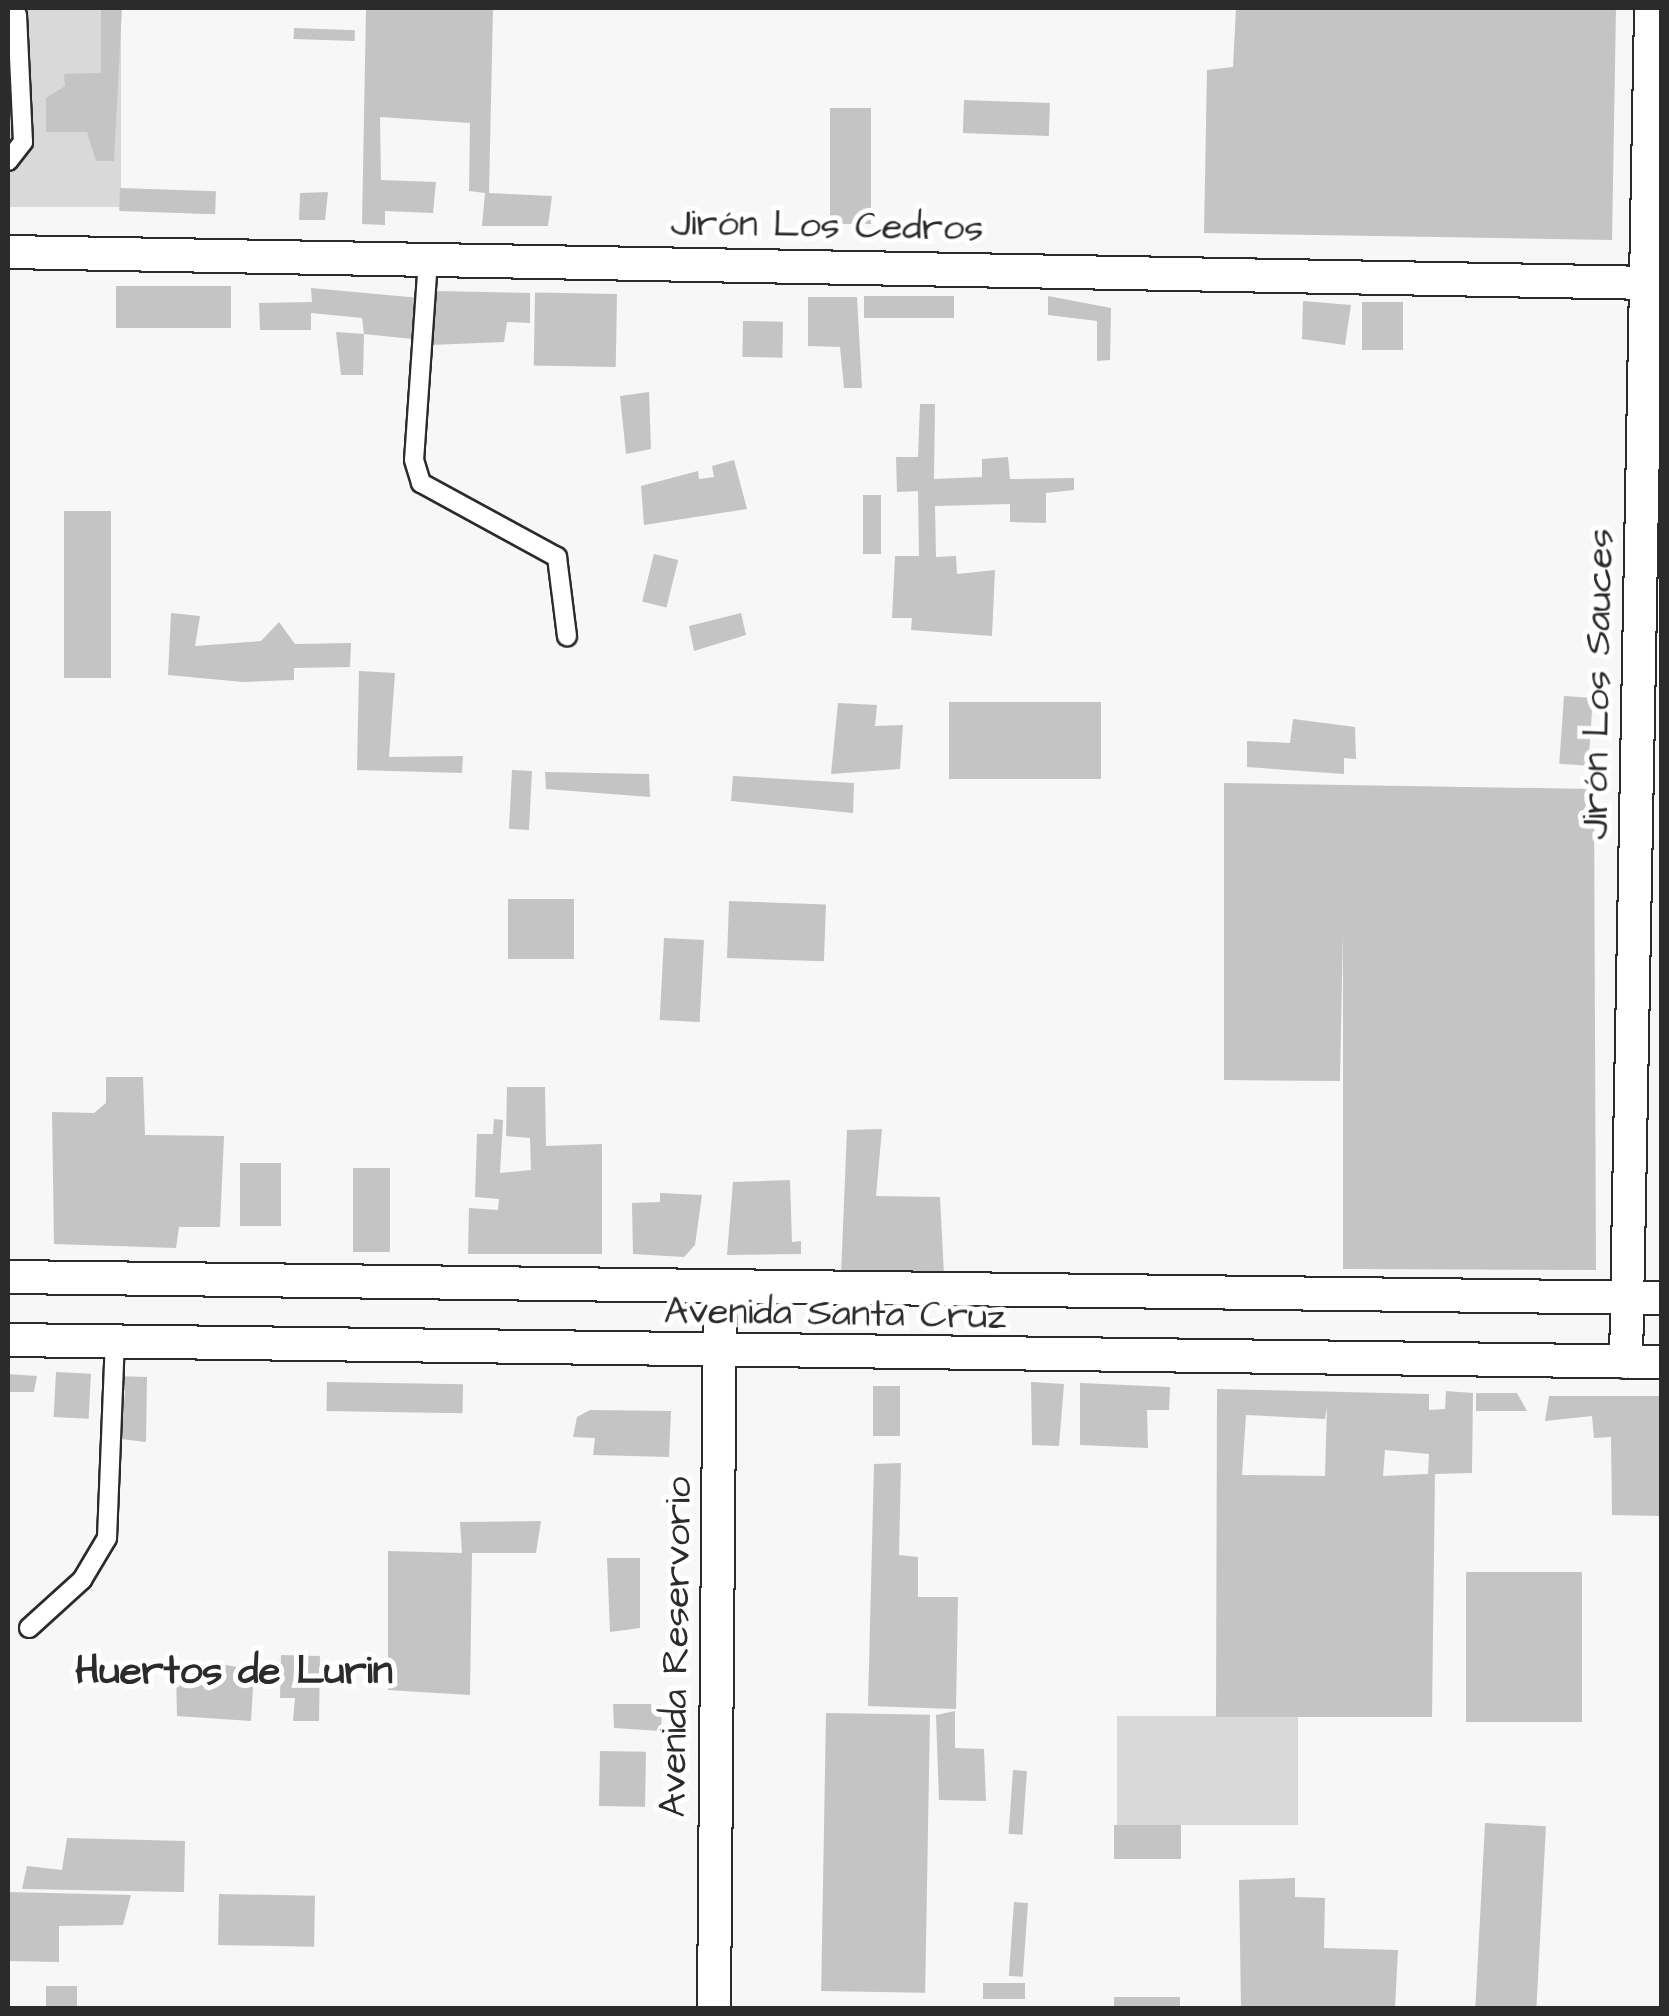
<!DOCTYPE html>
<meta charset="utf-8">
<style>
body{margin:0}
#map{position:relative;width:1669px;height:2016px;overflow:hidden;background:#f7f7f7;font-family:"Architects Daughter",sans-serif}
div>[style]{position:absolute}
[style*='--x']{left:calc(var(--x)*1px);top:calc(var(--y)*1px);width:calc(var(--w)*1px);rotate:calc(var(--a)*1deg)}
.green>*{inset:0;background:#d9d9d9;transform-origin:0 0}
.building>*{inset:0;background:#c4c4c4;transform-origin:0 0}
.roads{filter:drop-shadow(2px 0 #2b2b2b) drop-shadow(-2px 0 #2b2b2b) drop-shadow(0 2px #2b2b2b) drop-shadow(0 -2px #2b2b2b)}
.service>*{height:18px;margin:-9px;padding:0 9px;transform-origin:9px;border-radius:9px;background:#fff}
.minor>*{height:32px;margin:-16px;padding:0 16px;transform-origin:16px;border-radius:16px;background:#fff}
span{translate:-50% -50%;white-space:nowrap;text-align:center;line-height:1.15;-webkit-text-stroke:10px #fff;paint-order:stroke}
.street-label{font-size:38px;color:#2b2b2b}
.neighbourhood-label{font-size:40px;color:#2b2b2b;font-weight:700}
.frame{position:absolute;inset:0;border:10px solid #2b2b2b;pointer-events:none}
</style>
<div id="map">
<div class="green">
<div style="left:8px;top:8px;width:113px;height:199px"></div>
<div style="left:1117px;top:1716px;width:181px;height:109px"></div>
</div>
<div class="building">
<div style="clip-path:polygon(101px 8px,122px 8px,114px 161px,96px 161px,87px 132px,46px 132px,46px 98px,65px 86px,64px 74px,101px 73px)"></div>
<div style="clip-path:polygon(366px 8px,493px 8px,489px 193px,552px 196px,548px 226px,482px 226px,485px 193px,469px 191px,470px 123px,380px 117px,381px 180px,436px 182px,433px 213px,385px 211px,385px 225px,362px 224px)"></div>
<div style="clip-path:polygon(1236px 8px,1616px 8px,1612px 240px,1204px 233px,1207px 70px,1233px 67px)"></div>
<div style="left:294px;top:28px;width:61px;height:11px;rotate:2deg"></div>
<div style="left:964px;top:100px;width:86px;height:33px;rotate:2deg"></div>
<div style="left:830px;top:108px;width:41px;height:116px"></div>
<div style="left:120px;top:188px;width:96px;height:23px;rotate:2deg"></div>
<div style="clip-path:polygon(328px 192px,325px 220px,299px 220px,300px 193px)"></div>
<div style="left:116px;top:286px;width:115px;height:42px"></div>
<div style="clip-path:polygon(311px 288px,420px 298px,413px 339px,364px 334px,363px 375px,341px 375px,336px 332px,364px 334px,362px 318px,311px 313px,311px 330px,260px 330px,259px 303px,312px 302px)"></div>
<div style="clip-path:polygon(436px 291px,530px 293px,530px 323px,507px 322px,504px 342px,430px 345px)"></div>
<div style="left:617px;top:294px;width:73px;height:82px;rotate:91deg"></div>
<div style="left:864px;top:296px;width:90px;height:22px"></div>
<div style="clip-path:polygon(1048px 296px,1111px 308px,1110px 360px,1097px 361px,1097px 321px,1048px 315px)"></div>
<div style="clip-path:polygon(808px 297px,857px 297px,862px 388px,844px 388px,840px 347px,808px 346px)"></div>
<div style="clip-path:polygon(1303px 301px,1351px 305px,1345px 345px,1302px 339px)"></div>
<div style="left:1362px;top:302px;width:41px;height:48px"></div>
<div style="left:743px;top:321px;width:40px;height:36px;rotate:1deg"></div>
<div style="clip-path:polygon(649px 392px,651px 449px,626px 454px,620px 396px)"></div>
<div style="clip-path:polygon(920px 404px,935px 404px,934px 479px,982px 477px,982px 459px,1008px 457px,1010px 479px,1074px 478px,1074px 490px,1046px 493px,1046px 523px,1010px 522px,1010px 504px,935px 506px,936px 557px,956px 556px,957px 574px,995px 570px,992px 636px,911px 630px,912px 618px,892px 618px,895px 556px,919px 556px,918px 491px,897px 492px,896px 457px,918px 457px)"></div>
<div style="clip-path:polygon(734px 460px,747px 509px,644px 525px,641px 486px,698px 471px,699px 479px,714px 477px,712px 466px)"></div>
<div style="left:863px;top:495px;width:18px;height:59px"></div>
<div style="left:111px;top:511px;width:167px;height:47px;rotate:90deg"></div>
<div style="left:654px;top:554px;width:25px;height:49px;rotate:14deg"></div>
<div style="clip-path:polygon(171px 613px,200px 616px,195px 646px,261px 641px,279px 622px,295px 644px,351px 643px,350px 667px,294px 668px,294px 680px,243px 682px,168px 675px)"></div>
<div style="clip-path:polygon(741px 613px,746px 635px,694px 651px,689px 626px)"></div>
<div style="clip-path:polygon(359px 671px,395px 673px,389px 757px,463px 756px,462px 773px,357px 770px)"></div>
<div style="left:1564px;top:696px;width:29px;height:68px;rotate:4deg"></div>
<div style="left:949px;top:702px;width:152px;height:77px"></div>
<div style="clip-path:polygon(838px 703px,877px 705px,875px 726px,903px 725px,900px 769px,831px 774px)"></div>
<div style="clip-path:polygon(1293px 719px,1355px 727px,1356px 759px,1344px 758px,1344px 774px,1247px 767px,1247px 741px,1290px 743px)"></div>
<div style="left:532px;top:771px;width:59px;height:20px;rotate:93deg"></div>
<div style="clip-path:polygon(545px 772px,649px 774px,650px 797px,546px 789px)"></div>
<div style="clip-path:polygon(733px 776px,854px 783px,853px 813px,731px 801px)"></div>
<div style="clip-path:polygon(1224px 783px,1594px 789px,1596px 1270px,1343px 1269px,1343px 931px,1340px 1081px,1224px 1080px)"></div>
<div style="left:508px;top:899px;width:66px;height:60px"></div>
<div style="left:729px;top:901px;width:97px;height:57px;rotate:2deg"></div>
<div style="left:664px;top:938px;width:40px;height:82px;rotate:3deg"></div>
<div style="clip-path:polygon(106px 1077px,143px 1077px,145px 1135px,224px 1136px,220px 1227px,179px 1227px,176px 1248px,54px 1244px,52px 1112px,94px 1113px,106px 1103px)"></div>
<div style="clip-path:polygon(507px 1087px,545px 1087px,546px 1146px,602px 1144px,602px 1254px,468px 1254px,469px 1208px,498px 1210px,499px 1199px,475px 1197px,477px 1134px,493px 1134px,494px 1119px,503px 1120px,500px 1173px,531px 1170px,530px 1138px,506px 1136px)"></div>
<div style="clip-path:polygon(882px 1129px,876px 1196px,940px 1197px,944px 1275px,841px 1274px,847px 1130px)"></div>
<div style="left:240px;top:1163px;width:41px;height:63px"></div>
<div style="left:353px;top:1168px;width:37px;height:84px"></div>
<div style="clip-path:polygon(790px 1180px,792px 1242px,801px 1241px,801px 1254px,727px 1255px,733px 1182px)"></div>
<div style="clip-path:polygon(660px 1193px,702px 1195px,695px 1245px,684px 1257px,633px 1254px,632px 1203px,660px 1202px)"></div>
<div style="left:56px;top:1372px;width:35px;height:45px;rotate:3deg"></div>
<div style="clip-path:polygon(8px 1374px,37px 1376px,34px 1392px,8px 1392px)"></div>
<div style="clip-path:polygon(115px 1376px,147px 1377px,146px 1442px,121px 1439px,125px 1391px,115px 1390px)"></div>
<div style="left:327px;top:1382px;width:136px;height:29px;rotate:1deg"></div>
<div style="clip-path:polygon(1031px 1382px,1064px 1384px,1059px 1446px,1032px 1445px)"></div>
<div style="clip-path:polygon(1080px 1383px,1170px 1387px,1169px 1410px,1147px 1410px,1148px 1448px,1080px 1445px)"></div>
<div style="left:873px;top:1386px;width:27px;height:50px"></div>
<div style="clip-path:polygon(evenodd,1217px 1389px,1429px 1394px,1429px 1410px,1445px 1409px,1446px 1391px,1473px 1393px,1472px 1473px,1435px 1474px,1432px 1717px,1216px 1717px,1217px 1389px,1327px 1406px,1325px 1476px,1242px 1475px,1246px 1415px,1325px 1419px,1327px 1406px,1217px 1389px,1385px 1450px,1429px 1454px,1428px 1474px,1383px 1476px,1385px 1450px)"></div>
<div style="clip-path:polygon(1476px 1393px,1517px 1393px,1527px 1411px,1476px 1411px)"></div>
<div style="clip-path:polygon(1549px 1396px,1662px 1396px,1662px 1516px,1612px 1515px,1611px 1437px,1594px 1438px,1592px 1416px,1545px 1421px)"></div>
<div style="clip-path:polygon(590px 1410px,671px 1411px,669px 1457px,593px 1455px,595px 1438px,573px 1437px,577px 1417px)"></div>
<div style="clip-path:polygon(901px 1463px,899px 1555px,918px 1557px,918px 1597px,958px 1597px,956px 1709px,868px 1706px,874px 1464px)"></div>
<div style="clip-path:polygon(541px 1521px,536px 1553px,472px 1553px,470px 1695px,388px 1690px,388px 1551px,462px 1553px,460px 1522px)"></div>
<div style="clip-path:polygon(607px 1558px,640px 1558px,640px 1628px,610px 1632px)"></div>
<div style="left:1466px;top:1572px;width:116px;height:150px"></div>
<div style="clip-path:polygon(281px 1655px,320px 1656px,319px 1721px,293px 1721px,295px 1698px,280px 1698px)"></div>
<div style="clip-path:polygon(215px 1663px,254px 1670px,251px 1721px,177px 1716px,176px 1671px)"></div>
<div style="clip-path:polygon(613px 1704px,662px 1704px,661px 1731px,614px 1728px)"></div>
<div style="clip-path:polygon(955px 1711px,955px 1748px,984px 1749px,986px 1801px,939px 1800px,936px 1715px)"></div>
<div style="left:826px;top:1713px;width:104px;height:278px;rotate:1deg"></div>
<div style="left:600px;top:1751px;width:46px;height:55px;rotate:1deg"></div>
<div style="left:1013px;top:1770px;width:14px;height:64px;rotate:4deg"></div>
<div style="left:1485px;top:1823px;width:61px;height:185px;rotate:3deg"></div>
<div style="left:1114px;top:1825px;width:67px;height:34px"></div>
<div style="clip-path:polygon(67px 1838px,185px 1841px,184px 1892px,22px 1889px,27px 1866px,62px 1870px)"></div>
<div style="clip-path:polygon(1295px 1878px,1295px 1897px,1325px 1898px,1324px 1948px,1398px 1950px,1395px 2008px,1241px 2008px,1239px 1880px)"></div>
<div style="clip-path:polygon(8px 1892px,131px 1895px,123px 1925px,59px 1926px,59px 1962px,8px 1961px)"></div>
<div style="left:219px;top:1894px;width:96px;height:51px;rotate:1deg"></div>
<div style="left:1014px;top:1902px;width:14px;height:74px;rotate:4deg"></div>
<div style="left:983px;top:1983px;width:42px;height:16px"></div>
<div style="left:46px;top:1986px;width:31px;height:22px"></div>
<div style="left:1114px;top:1997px;width:66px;height:11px"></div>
</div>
<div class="roads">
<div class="service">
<div style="--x:8;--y:8;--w:11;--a:38"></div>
<div style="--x:17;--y:15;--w:127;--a:87.3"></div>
<div style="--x:23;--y:142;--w:24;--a:128"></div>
<div style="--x:428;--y:260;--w:200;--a:94"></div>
<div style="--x:414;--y:460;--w:24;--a:73"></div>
<div style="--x:421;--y:483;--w:155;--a:28.6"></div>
<div style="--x:557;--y:557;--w:80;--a:82.8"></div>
<div style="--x:29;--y:1628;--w:72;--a:-42.2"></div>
<div style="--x:82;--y:1580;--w:49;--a:-59.2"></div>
<div style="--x:107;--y:1538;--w:196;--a:-87.7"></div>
</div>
<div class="minor">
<div style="--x:8;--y:252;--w:1638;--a:1.08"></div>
<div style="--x:8;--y:1277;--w:1654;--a:0.73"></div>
<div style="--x:8;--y:1340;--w:1654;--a:0.76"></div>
<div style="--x:1626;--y:1362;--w:1354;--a:-88.94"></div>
<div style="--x:714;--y:2008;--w:722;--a:-89.52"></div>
</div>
</div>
<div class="street-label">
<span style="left:827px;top:227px;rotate:1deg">Jirón Los Cedros</span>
<span style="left:1599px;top:684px;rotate:-89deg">Jirón Los Sauces</span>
<span style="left:835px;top:1315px;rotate:1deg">Avenida Santa Cruz</span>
<span style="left:677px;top:1647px;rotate:-89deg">Avenida Reservorio</span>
</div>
<div class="neighbourhood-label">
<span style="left:234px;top:1672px">Huertos de Lurin</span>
</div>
<div class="frame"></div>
</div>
